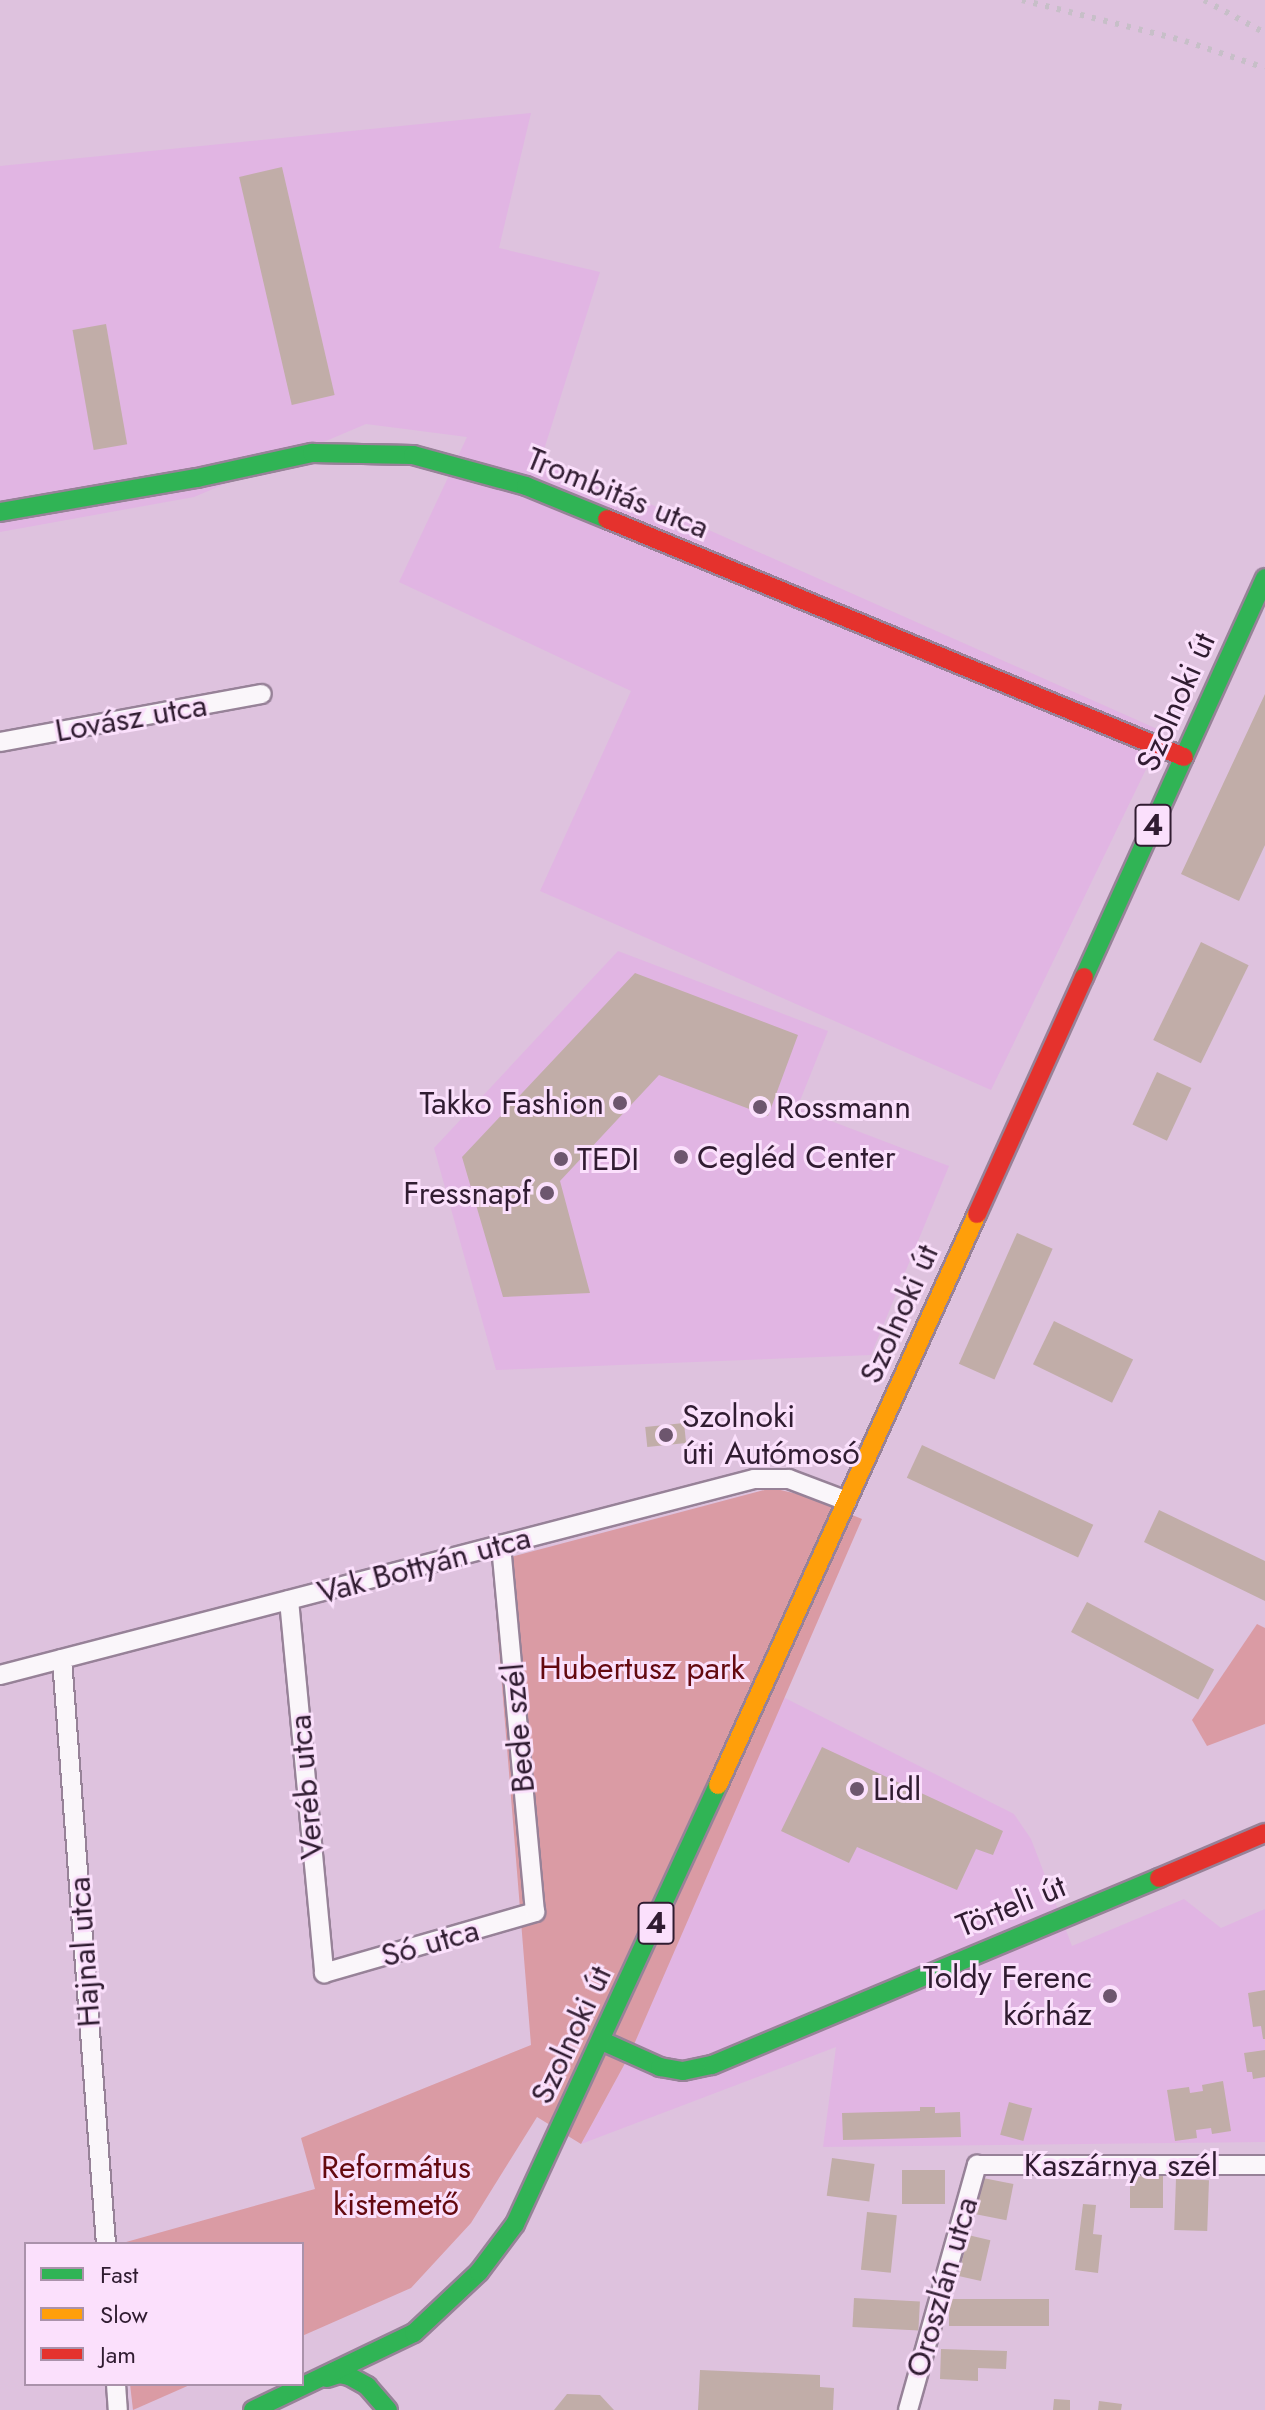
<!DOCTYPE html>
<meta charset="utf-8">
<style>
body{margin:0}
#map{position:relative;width:1265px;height:2410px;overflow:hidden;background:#dec2de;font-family:Jost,sans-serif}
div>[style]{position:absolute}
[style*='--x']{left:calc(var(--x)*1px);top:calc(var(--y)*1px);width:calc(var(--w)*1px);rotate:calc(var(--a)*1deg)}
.built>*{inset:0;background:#e1b5e3}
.green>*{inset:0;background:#da9ba4}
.building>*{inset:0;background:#c1ada8;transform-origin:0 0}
.roads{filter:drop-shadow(2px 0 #978298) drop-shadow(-2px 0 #978298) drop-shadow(0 2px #978298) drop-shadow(0 -2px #978298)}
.street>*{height:18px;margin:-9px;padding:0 9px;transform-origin:9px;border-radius:9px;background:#faf6fa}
.fast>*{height:18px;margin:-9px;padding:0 9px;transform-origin:9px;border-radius:9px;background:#30b455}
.slow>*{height:18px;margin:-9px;padding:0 9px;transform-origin:9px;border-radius:9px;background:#ff9f0a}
.jam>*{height:18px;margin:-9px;padding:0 9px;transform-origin:9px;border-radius:9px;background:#e5322d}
.rail>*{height:6px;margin-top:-3px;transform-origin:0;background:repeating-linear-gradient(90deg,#c7bfc8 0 4px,transparent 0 12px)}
.dots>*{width:22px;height:22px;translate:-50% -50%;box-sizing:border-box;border:4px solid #fbe0fc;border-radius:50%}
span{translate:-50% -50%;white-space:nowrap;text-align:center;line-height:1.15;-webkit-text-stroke:6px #fbe0fc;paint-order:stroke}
.shield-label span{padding:2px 6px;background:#fbe0fc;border:2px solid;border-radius:6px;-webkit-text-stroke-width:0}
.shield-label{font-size:30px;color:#301c31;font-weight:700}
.street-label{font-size:32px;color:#301c31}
.poi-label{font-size:32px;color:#301c31}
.right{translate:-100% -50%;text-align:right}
.left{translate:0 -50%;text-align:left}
.park-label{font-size:32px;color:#64090f}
.legend{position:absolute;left:24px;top:2242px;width:280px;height:144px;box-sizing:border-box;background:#fbe0fc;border:2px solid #aa92ab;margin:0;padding:10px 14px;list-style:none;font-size:24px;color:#301c31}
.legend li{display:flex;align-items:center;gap:16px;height:40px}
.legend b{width:40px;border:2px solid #aa92ab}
</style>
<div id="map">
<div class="built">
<div style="clip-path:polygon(531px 113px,499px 248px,600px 272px,542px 456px,1164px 732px,991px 1090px,540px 891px,631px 691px,399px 582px,467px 437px,366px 424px,194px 497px,0 532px,0 166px)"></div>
<div style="clip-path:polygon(618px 951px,828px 1031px,797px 1108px,949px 1166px,871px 1355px,496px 1370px,434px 1148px)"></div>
<div style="clip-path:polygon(783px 1697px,1014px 1814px,1031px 1839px,1072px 1946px,1184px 1899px,1221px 1928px,1265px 1909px,1265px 2142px,823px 2147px,836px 2047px,581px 2144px,629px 2056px)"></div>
</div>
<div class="green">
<div style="clip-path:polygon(772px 1488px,806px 1496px,862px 1519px,629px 2056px,581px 2144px,537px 2117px,471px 2223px,411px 2288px,302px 2336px,302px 2244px,119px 2244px,315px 2189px,301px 2138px,531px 2045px,492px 1562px)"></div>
<div style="clip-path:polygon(1257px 1624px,1265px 1628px,1265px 1724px,1207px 1746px,1192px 1720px)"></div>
<div style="clip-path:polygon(130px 2384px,192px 2384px,133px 2410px)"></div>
</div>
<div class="building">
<div style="left:282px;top:167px;width:234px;height:44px;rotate:77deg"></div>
<div style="left:106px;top:324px;width:122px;height:34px;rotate:80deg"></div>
<div style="clip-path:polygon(1265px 694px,1265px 845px,1239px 901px,1181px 874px)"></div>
<div style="left:1201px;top:942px;width:53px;height:109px;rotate:26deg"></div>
<div style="clip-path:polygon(635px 973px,798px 1035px,768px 1116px,659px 1075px,560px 1181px,590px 1293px,503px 1297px,462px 1157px)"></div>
<div style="left:1157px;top:1072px;width:38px;height:58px;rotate:25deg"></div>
<div style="left:1017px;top:1233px;width:39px;height:143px;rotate:24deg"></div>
<div style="left:1054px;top:1321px;width:88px;height:48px;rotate:26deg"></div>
<div style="left:684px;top:1423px;width:20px;height:39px;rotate:84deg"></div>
<div style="left:922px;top:1445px;width:189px;height:36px;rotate:25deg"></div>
<div style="clip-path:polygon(1159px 1510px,1265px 1561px,1265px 1601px,1144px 1542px)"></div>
<div style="left:1087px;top:1602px;width:144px;height:34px;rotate:28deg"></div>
<div style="clip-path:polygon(822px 1747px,1003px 1831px,993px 1855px,976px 1849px,957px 1890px,857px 1847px,849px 1863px,781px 1831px)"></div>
<div style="clip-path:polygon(1265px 1990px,1265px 2039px,1263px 2039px,1261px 2026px,1253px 2027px,1248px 1993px)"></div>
<div style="clip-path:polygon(1265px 2050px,1265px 2077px,1253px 2079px,1252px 2072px,1247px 2072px,1244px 2053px)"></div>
<div style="clip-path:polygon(1223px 2081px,1231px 2131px,1212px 2134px,1211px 2128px,1196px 2130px,1197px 2138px,1175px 2141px,1167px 2090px,1189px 2087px,1190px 2093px,1203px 2091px,1202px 2085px)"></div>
<div style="left:1009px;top:2102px;width:24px;height:34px;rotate:15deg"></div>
<div style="clip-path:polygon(920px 2107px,935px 2107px,935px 2113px,960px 2112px,961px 2137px,843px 2140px,842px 2113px,920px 2111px)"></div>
<div style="left:832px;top:2158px;width:43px;height:38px;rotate:8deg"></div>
<div style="left:945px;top:2170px;width:34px;height:43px;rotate:90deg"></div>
<div style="left:1130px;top:2176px;width:33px;height:32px"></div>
<div style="left:983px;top:2178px;width:31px;height:37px;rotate:11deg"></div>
<div style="left:1176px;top:2179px;width:33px;height:51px;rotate:2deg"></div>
<div style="clip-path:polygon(1083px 2204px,1096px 2205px,1093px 2234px,1102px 2235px,1098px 2273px,1075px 2270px)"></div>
<div style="left:867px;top:2212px;width:30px;height:58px;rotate:6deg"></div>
<div style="left:968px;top:2235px;width:23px;height:42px;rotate:13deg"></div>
<div style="left:854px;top:2298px;width:66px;height:29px;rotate:3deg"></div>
<div style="left:949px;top:2299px;width:100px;height:27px"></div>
<div style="clip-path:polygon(941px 2349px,1007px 2351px,1006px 2369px,978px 2368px,978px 2381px,940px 2379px)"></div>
<div style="clip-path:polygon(700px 2370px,820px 2375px,820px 2387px,834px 2388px,833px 2410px,698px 2410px)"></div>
<div style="clip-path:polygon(567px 2394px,600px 2395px,614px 2410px,554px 2410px)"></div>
<div style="clip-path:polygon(1054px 2399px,1070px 2400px,1070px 2410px,1053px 2410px)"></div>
<div style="clip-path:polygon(1099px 2401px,1122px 2404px,1121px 2410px,1098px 2410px)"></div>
</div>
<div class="roads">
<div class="street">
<div style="--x:0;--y:742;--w:266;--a:-10.4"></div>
<div style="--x:289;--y:1600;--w:375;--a:84.6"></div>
<div style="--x:324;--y:1973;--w:220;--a:-16.1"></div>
<div style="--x:535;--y:1912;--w:369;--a:-95.3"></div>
<div style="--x:62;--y:1659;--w:587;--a:85.7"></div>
<div style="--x:0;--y:1675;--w:779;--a:-14.57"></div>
<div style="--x:754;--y:1479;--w:35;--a:0"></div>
<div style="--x:789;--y:1479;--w:62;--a:20.8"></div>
<div style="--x:116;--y:2384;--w:26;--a:86"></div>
<div style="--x:908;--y:2410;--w:255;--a:-74.3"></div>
<div style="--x:977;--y:2165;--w:288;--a:0"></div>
</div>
<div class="fast">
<div style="--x:0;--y:512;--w:200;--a:-9.8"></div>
<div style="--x:197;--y:478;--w:118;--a:-12.3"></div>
<div style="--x:312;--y:453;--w:101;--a:1.1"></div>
<div style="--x:413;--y:455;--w:117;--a:15.3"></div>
<div style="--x:526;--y:486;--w:87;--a:22.2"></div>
<div style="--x:1084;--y:977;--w:438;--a:-65.6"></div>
<div style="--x:602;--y:2041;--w:64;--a:24.1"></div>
<div style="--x:660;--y:2067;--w:23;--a:10"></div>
<div style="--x:683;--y:2071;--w:30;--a:-12"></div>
<div style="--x:712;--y:2065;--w:485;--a:-22.7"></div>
<div style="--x:327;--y:2378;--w:13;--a:-18"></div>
<div style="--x:339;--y:2374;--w:10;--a:11"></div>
<div style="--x:349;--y:2376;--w:21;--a:29"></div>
<div style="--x:367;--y:2386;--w:32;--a:49"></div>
<div style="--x:253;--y:2410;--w:178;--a:-25.6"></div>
<div style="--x:414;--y:2333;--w:89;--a:-43.2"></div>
<div style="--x:479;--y:2272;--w:60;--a:-53.1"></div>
<div style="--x:515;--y:2224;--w:484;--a:-65.2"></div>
</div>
<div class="slow">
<div style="--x:718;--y:1785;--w:627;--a:-65.6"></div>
</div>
<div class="jam">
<div style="--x:607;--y:519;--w:624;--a:22.42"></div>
<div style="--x:977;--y:1214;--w:260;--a:-65.7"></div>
<div style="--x:1159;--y:1878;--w:115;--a:-23"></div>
</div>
</div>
<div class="rail">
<div style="--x:1022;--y:0;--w:168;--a:14.1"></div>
<div style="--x:1185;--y:41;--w:84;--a:18.6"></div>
<div style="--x:1204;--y:0;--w:69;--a:28.4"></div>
</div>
<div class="dots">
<div style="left:620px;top:1103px;background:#6d566e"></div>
<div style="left:760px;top:1107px;background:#6d566e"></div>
<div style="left:681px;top:1157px;background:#6d566e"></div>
<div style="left:561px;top:1159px;background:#6d566e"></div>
<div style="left:547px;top:1193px;background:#6d566e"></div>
<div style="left:666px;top:1435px;background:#6d566e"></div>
<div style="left:857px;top:1789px;background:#6d566e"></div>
<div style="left:1110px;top:1996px;background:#6d566e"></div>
</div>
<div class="shield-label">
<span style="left:1153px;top:825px">4</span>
<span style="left:656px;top:1923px">4</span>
</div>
<div class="street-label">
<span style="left:618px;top:493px;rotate:22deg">Trombitás utca</span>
<span style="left:1176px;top:702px;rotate:-66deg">Szolnoki út</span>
<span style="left:131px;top:718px;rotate:-10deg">Lovász utca</span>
<span style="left:899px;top:1314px;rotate:-66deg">Szolnoki út</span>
<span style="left:424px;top:1565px;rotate:-15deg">Vak Bottyán utca</span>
<span style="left:518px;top:1728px;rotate:-95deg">Bede szél</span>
<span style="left:306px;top:1787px;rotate:-95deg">Veréb utca</span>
<span style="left:1011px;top:1906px;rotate:-22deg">Törteli út</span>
<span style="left:430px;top:1943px;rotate:-16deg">Só utca</span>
<span style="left:84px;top:1952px;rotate:-94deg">Hajnal utca</span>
<span style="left:571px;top:2035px;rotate:-65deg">Szolnoki út</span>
<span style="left:1121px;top:2165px">Kaszárnya szél</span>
<span style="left:942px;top:2287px;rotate:-74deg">Oroszlán utca</span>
</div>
<div class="poi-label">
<span class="right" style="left:604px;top:1103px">Takko Fashion</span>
<span class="left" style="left:776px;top:1107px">Rossmann</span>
<span class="left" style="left:697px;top:1157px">Cegléd Center</span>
<span class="left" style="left:577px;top:1159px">TEDI</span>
<span class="right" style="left:531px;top:1193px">Fressnapf</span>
<span class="left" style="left:682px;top:1435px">Szolnoki<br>úti Autómosó</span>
<span class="left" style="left:873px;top:1789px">Lidl</span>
<span class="right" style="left:1092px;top:1996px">Toldy Ferenc<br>kórház</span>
</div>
<div class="park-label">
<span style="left:642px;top:1668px">Hubertusz park</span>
<span style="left:396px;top:2186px">Református<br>kistemető</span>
</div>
<ul class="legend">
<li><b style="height:10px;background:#30b455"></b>Fast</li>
<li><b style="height:10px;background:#ff9f0a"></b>Slow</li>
<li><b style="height:10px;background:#e5322d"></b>Jam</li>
</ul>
</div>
